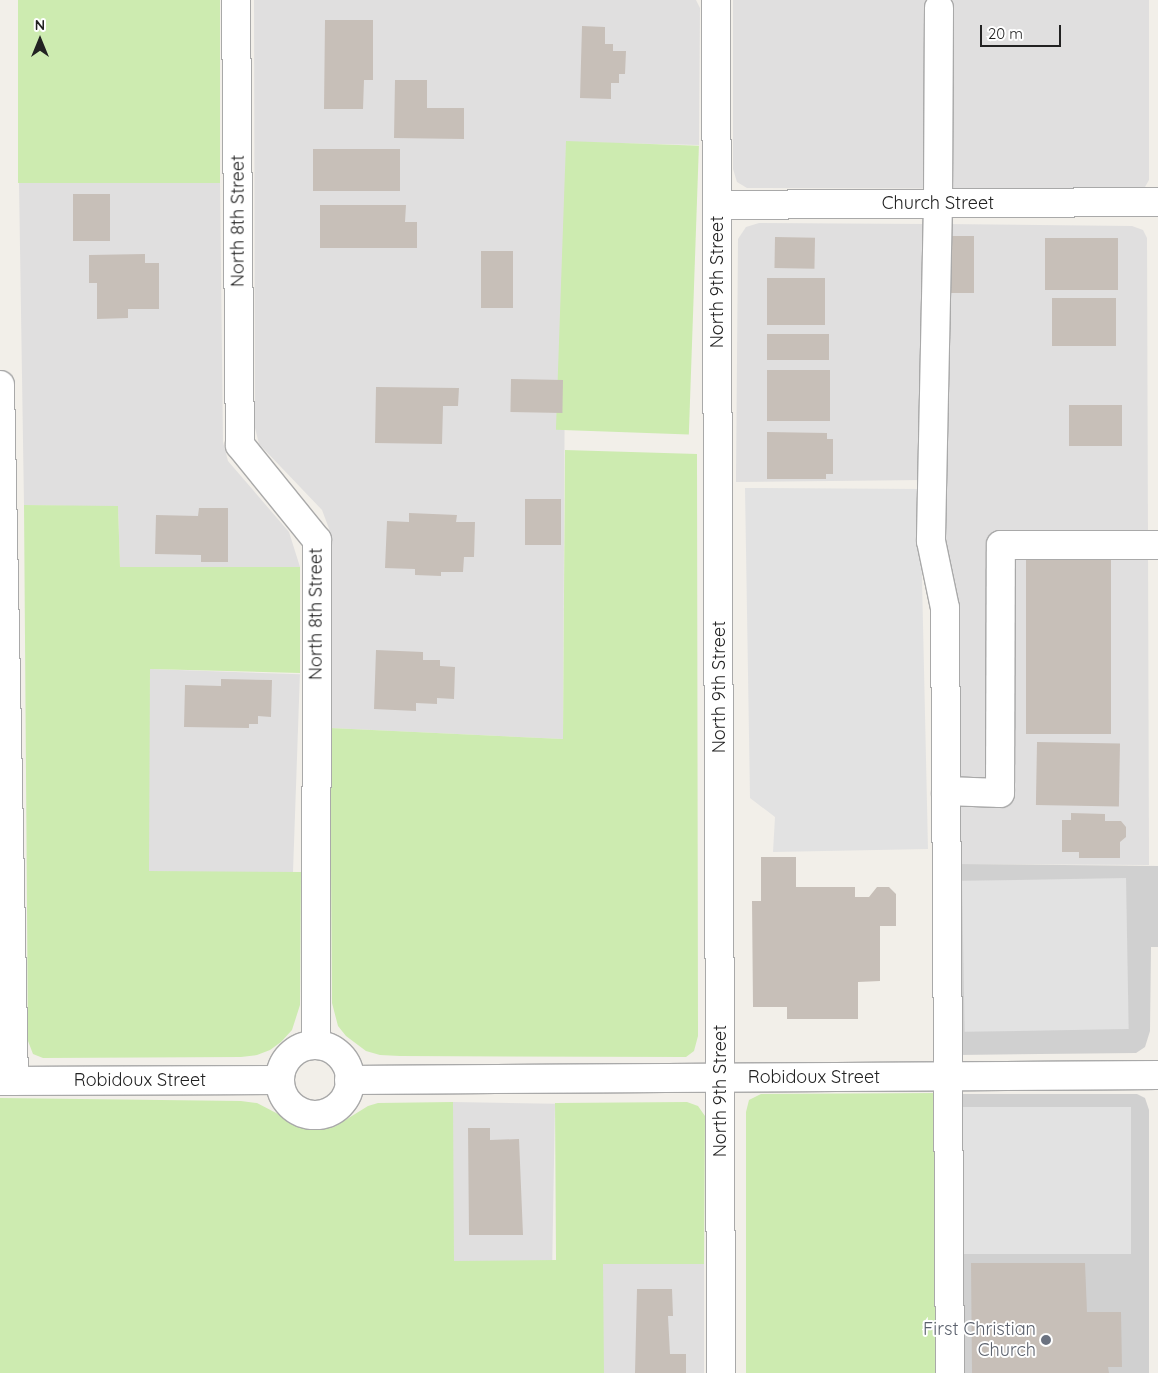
<!DOCTYPE html>
<style>
body{margin:0}
#map{position:relative;width:1158px;height:1373px;overflow:hidden;background:#f2efe9;font-family:Quicksand,sans-serif}
div>[style]{position:absolute}
[style*='--x']{left:calc(var(--x)*1px);top:calc(var(--y)*1px);width:calc(var(--w)*1px);rotate:calc(var(--a)*1deg)}
.residential>*{inset:0;background:#e0dfdf;transform-origin:0 0}
.religious>*{inset:0;background:#d0d0d0}
.grass>*{inset:0;background:#cdebb0;transform-origin:0 0}
.parking>*{inset:0;background:#e2e2e2;transform-origin:0 0}
.building>*{inset:0;background:#c7bfb8;transform-origin:0 0}
.roads{filter:drop-shadow(1px 0 #a9a9a9) drop-shadow(-1px 0 #a9a9a9) drop-shadow(0 1px #a9a9a9) drop-shadow(0 -1px #a9a9a9)}
.minor>*{height:28px;margin:-14px;padding:0 14px;transform-origin:14px;border-radius:14px;background:#fff}
.minor>.ring{margin:-14px;padding:0;box-sizing:content-box;background:none;border:28px solid #fff;border-radius:50%}
.dots>*{width:14px;height:14px;translate:-50% -50%;box-sizing:border-box;border:2px solid #fff;border-radius:50%}
span{translate:-50% -50%;white-space:nowrap;text-align:center;line-height:1.15;-webkit-text-stroke:4px #fff;paint-order:stroke}
.street-label{font-size:18px;color:#222}
.worship-label{font-size:18px;color:#5b616d}
.right{translate:-100% -50%;text-align:right}
.north{position:absolute;left:15px;top:15px;width:50px;height:50px;-webkit-text-stroke:4px #fff;paint-order:stroke;rotate:0deg;font-size:14px;font-weight:700;line-height:20px;text-align:center;color:#222}
.north::after{content:'';display:block;margin:auto;width:18px;height:22px;background:#222;clip-path:polygon(50% 0,100% 100%,50% 72%,0 100%)}
.scale{position:absolute;left:980px;top:25px;width:81px;height:22px;box-sizing:border-box;border:2px solid #222;border-top:0;padding-left:6px;font-size:15px;line-height:18px;white-space:nowrap;color:#222;-webkit-text-stroke:4px #fff;paint-order:stroke}
</style>
<div id="map">
<div class="residential">
<div style="clip-path:polygon(254px 0,696px 0,700px 8px,699px 145px,566px 142px,563px 739px,330px 728px,331px 534px,322px 510px,259px 444px,255px 428px)"></div>
<div style="clip-path:polygon(733px 0,1149px 0,1149px 180px,1145px 187px,1134px 189px,747px 188px,737px 182px,733px 169px)"></div>
<div style="clip-path:polygon(19px 183px,220px 183px,223px 442px,228px 461px,289px 532px,300px 567px,120px 567px,118px 507px,24px 505px)"></div>
<div style="clip-path:polygon(759px 223px,925px 224px,923px 480px,736px 482px,738px 239px,746px 227px)"></div>
<div style="clip-path:polygon(945px 224px,1132px 226px,1143px 230px,1147px 238px,1149px 865px,957px 864px,943px 548px)"></div>
<div style="left:150px;top:669px;width:150px;height:202px;rotate:2deg"></div>
<div style="left:453px;top:1102px;width:102px;height:159px;rotate:1deg"></div>
<div style="left:603px;top:1264px;width:101px;height:109px"></div>
</div>
<div class="religious">
<div style="clip-path:polygon(957px 864px,1158px 866px,1158px 947px,1151px 947px,1150px 1031px,1145px 1047px,1136px 1053px,958px 1055px)"></div>
<div style="clip-path:polygon(956px 1094px,1137px 1094px,1145px 1098px,1149px 1110px,1149px 1373px,959px 1373px)"></div>
</div>
<div class="grass">
<div style="left:18px;top:0;width:202px;height:183px"></div>
<div style="left:566px;top:141px;width:133px;height:289px;rotate:2deg"></div>
<div style="clip-path:polygon(565px 450px,697px 454px,698px 1036px,694px 1051px,686px 1057px,400px 1056px,380px 1055px,366px 1051px,346px 1036px,338px 1026px,332px 1003px,330px 728px,563px 739px)"></div>
<div style="clip-path:polygon(24px 505px,118px 506px,120px 567px,300px 567px,300px 673px,150px 669px,149px 871px,301px 872px,300px 1005px,292px 1030px,281px 1042px,270px 1050px,257px 1055px,241px 1057px,43px 1058px,33px 1054px,28px 1041px)"></div>
<div style="clip-path:polygon(937px 1093px,938px 1373px,746px 1373px,746px 1112px,749px 1100px,761px 1094px)"></div>
<div style="clip-path:polygon(0 1098px,241px 1101px,257px 1103px,305px 1128px,321px 1129px,334px 1127px,368px 1106px,378px 1103px,453px 1102px,454px 1261px,556px 1260px,555px 1103px,687px 1102px,698px 1106px,705px 1116px,704px 1264px,603px 1264px,604px 1373px,0 1373px)"></div>
</div>
<div class="parking">
<div style="clip-path:polygon(745px 488px,920px 489px,928px 849px,773px 852px,775px 817px,750px 798px)"></div>
<div style="left:1126px;top:878px;width:151px;height:164px;rotate:89deg"></div>
<div style="left:960px;top:1107px;width:171px;height:147px"></div>
</div>
<div class="building">
<div style="clip-path:polygon(325px 20px,373px 20px,373px 80px,364px 80px,363px 109px,324px 109px)"></div>
<div style="clip-path:polygon(582px 26px,605px 27px,605px 44px,613px 44px,613px 51px,626px 51px,625px 74px,619px 74px,619px 83px,611px 83px,611px 99px,580px 98px)"></div>
<div style="clip-path:polygon(395px 80px,427px 80px,427px 108px,464px 108px,464px 139px,394px 138px)"></div>
<div style="left:313px;top:149px;width:87px;height:42px"></div>
<div style="left:73px;top:194px;width:37px;height:47px"></div>
<div style="clip-path:polygon(320px 205px,406px 205px,405px 222px,417px 222px,417px 248px,320px 248px)"></div>
<div style="left:950px;top:236px;width:24px;height:57px"></div>
<div style="left:775px;top:237px;width:40px;height:31px;rotate:1deg"></div>
<div style="left:1045px;top:238px;width:73px;height:52px"></div>
<div style="left:481px;top:251px;width:32px;height:57px"></div>
<div style="clip-path:polygon(145px 254px,145px 263px,159px 263px,159px 309px,128px 309px,128px 318px,97px 319px,97px 283px,89px 283px,89px 255px)"></div>
<div style="left:767px;top:278px;width:58px;height:47px"></div>
<div style="left:1052px;top:298px;width:64px;height:48px"></div>
<div style="left:767px;top:334px;width:62px;height:26px"></div>
<div style="left:767px;top:370px;width:63px;height:51px"></div>
<div style="left:511px;top:379px;width:52px;height:33px;rotate:1deg"></div>
<div style="clip-path:polygon(376px 387px,459px 388px,458px 406px,443px 406px,442px 444px,375px 443px)"></div>
<div style="left:1069px;top:405px;width:53px;height:41px"></div>
<div style="clip-path:polygon(767px 432px,827px 433px,827px 439px,833px 439px,833px 474px,826px 474px,826px 479px,767px 479px)"></div>
<div style="left:525px;top:499px;width:36px;height:46px"></div>
<div style="clip-path:polygon(199px 508px,228px 508px,228px 562px,201px 562px,201px 555px,155px 554px,156px 515px,198px 516px)"></div>
<div style="clip-path:polygon(409px 513px,457px 515px,456px 522px,475px 522px,474px 557px,464px 557px,463px 572px,441px 572px,441px 576px,415px 575px,415px 569px,385px 568px,387px 521px,409px 522px)"></div>
<div style="left:1026px;top:559px;width:85px;height:175px"></div>
<div style="clip-path:polygon(376px 650px,423px 652px,423px 660px,440px 660px,440px 666px,455px 667px,454px 699px,437px 698px,437px 704px,416px 703px,416px 711px,374px 709px)"></div>
<div style="clip-path:polygon(221px 679px,272px 680px,271px 717px,258px 716px,258px 724px,249px 724px,249px 728px,184px 727px,185px 685px,221px 686px)"></div>
<div style="left:1037px;top:742px;width:83px;height:63px;rotate:1deg"></div>
<div style="clip-path:polygon(1071px 813px,1105px 814px,1105px 821px,1121px 821px,1126px 827px,1126px 837px,1120px 842px,1120px 858px,1079px 858px,1079px 852px,1062px 852px,1062px 820px,1071px 820px)"></div>
<div style="clip-path:polygon(761px 857px,796px 857px,796px 887px,855px 887px,855px 897px,869px 897px,877px 887px,889px 887px,896px 894px,896px 926px,880px 926px,880px 981px,858px 982px,858px 1019px,787px 1019px,787px 1007px,753px 1007px,752px 901px,761px 901px)"></div>
<div style="clip-path:polygon(468px 1128px,490px 1128px,490px 1140px,519px 1139px,523px 1235px,469px 1235px)"></div>
<div style="clip-path:polygon(971px 1263px,1085px 1263px,1087px 1312px,1121px 1312px,1122px 1367px,1108px 1367px,1109px 1373px,972px 1373px)"></div>
<div style="clip-path:polygon(637px 1289px,672px 1289px,673px 1316px,668px 1316px,670px 1354px,686px 1354px,686px 1373px,635px 1373px)"></div>
</div>
<div class="roads">
<div class="minor">
<div style="--x:236;--y:0;--w:445;--a:89.5"></div>
<div style="--x:240;--y:445;--w:122;--a:51"></div>
<div style="--x:317;--y:540;--w:505;--a:90.11"></div>
<div style="--x:716;--y:0;--w:1373;--a:89.79"></div>
<div style="--x:939;--y:8;--w:195;--a:90.3"></div>
<div style="--x:938;--y:203;--w:338;--a:91.2"></div>
<div style="--x:931;--y:541;--w:68;--a:78.2"></div>
<div style="--x:945;--y:608;--w:765;--a:89.63"></div>
<div style="--x:717;--y:205;--w:441;--a:-0.4"></div>
<div style="--x:0;--y:385;--w:696;--a:88.85"></div>
<div style="--x:946;--y:791;--w:54;--a:2.1"></div>
<div style="--x:1000;--y:793;--w:248;--a:-89.8"></div>
<div style="--x:1001;--y:545;--w:157;--a:0"></div>
<div class="ring" style="left:280px;top:1045px;width:42px;height:42px"></div>
<div style="--x:349;--y:1080;--w:809;--a:-0.35"></div>
<div style="--x:0;--y:1081;--w:280;--a:-0.2"></div>
</div>
</div>
<div class="dots">
<div style="left:1046px;top:1340px;background:#6b7280"></div>
</div>
<div class="street-label">
<span style="left:938px;top:203px">Church Street</span>
<span style="left:238px;top:221px;rotate:-90deg">North 8th Street</span>
<span style="left:717px;top:282px;rotate:-90deg">North 9th Street</span>
<span style="left:316px;top:614px;rotate:-90deg">North 8th Street</span>
<span style="left:719px;top:687px;rotate:-90deg">North 9th Street</span>
<span style="left:814px;top:1077px">Robidoux Street</span>
<span style="left:140px;top:1080px">Robidoux Street</span>
<span style="left:720px;top:1091px;rotate:-90deg">North 9th Street</span>
</div>
<div class="worship-label">
<span class="right" style="left:1036px;top:1340px">First Christian<br>Church</span>
</div>
<div class="north">N</div>
<div class="scale">20 m</div>
</div>
